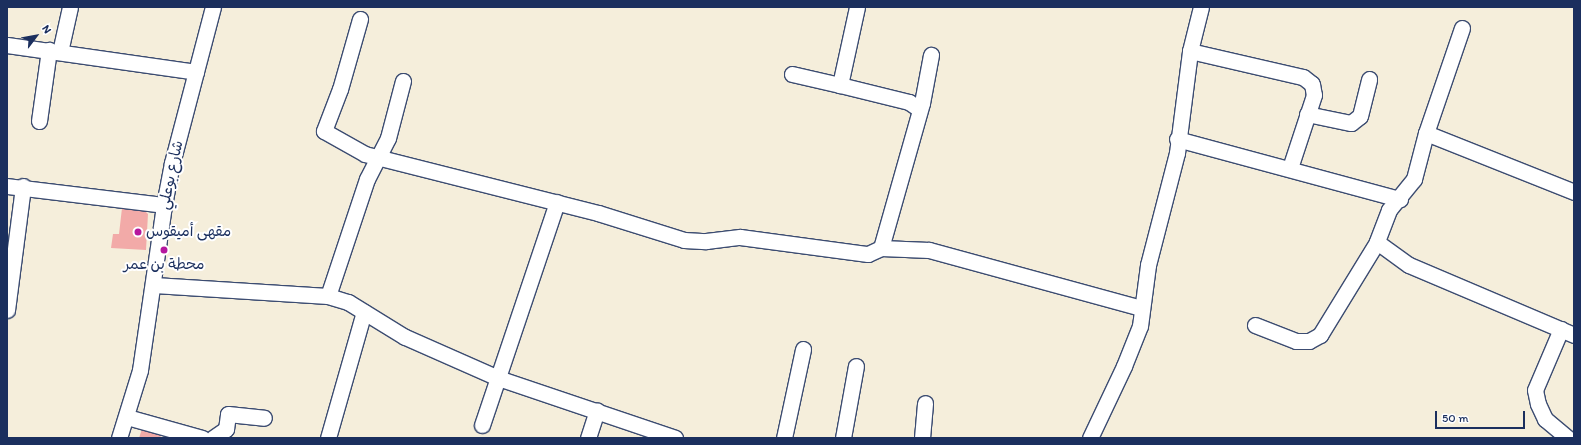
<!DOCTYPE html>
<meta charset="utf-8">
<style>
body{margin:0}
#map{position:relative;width:1581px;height:445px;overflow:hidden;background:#f5eedb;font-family:Itim,"Playpen Sans Arabic",sans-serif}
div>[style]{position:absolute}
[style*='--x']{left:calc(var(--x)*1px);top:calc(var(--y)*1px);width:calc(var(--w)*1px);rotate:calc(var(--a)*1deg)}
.building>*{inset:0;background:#f2aaa8}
.roads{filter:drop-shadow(1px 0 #3c4c71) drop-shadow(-1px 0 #3c4c71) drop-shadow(0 1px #3c4c71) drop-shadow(0 -1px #3c4c71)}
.minor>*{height:15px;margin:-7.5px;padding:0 7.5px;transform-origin:7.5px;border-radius:7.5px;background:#fff}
.dots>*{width:11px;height:11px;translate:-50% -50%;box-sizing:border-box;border:2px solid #fff;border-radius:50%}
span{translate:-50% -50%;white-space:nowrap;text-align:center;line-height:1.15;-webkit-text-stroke:4px #fff;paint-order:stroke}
.street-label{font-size:15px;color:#1b2f5e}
.poi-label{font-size:15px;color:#1b2f5e}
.left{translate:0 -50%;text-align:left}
.frame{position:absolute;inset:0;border:8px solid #1b2f5e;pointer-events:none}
.north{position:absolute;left:16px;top:16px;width:40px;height:40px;-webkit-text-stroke:3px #fff;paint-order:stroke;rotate:58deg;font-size:11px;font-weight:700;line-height:16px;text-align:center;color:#1b2f5e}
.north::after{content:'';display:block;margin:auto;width:14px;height:18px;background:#1b2f5e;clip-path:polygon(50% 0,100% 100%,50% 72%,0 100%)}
.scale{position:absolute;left:1435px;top:411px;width:90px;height:18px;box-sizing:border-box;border:2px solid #1b2f5e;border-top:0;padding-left:5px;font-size:12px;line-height:14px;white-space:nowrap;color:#1b2f5e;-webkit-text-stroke:3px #fff;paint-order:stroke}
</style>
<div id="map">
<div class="building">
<div style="clip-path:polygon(122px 208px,145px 211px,148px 214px,146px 250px,111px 248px,113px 234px,119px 234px)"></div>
<div style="clip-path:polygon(143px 426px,162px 433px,160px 438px,139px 438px)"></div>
</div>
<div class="roads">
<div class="minor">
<div style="--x:857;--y:7;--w:80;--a:102.3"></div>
<div style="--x:840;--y:85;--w:71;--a:13.8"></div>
<div style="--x:909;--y:102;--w:12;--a:35"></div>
<div style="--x:360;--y:19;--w:73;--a:105.9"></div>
<div style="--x:340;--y:89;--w:45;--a:110.9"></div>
<div style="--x:324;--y:131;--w:47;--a:29.3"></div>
<div style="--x:365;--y:154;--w:240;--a:14.2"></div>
<div style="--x:598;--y:213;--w:90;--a:17.4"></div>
<div style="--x:684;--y:240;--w:22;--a:3"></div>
<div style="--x:706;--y:241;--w:34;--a:-7"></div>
<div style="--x:740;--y:237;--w:129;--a:7.6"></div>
<div style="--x:868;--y:254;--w:14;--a:-25"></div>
<div style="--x:881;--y:248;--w:48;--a:2.4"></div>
<div style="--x:929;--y:250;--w:220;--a:15.3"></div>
<div style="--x:1462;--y:28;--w:111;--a:108.9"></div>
<div style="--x:1426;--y:133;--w:48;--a:104.6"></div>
<div style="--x:1414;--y:179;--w:40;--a:129"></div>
<div style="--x:1389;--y:210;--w:34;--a:111"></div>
<div style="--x:1377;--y:242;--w:39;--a:36"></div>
<div style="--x:1409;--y:265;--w:179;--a:23"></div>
<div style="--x:7;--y:45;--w:191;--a:8.1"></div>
<div style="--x:1190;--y:51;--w:116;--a:13"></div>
<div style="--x:1303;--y:77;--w:11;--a:38"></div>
<div style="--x:1312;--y:84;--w:11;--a:80"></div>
<div style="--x:1314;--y:95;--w:77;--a:108.2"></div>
<div style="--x:60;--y:52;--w:46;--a:-77.5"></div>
<div style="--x:792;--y:74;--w:49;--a:12.9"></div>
<div style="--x:1307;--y:114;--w:45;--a:11.6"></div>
<div style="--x:1351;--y:123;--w:11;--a:-38"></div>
<div style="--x:1360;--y:116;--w:38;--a:-76"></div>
<div style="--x:39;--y:121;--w:72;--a:-82"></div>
<div style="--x:1426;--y:133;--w:159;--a:21.7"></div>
<div style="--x:1177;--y:139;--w:231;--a:15.1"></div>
<div style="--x:7;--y:186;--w:158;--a:6.9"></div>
<div style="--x:881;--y:248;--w:151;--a:-74.2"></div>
<div style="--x:922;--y:103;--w:49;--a:-79.4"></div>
<div style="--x:154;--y:285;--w:174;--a:3.6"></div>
<div style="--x:328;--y:296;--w:21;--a:17"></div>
<div style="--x:348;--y:302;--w:67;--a:31.6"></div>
<div style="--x:405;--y:337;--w:102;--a:23.8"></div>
<div style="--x:498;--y:378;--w:187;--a:18.7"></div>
<div style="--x:328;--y:296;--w:123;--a:-71.6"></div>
<div style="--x:367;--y:179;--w:46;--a:-62.9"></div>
<div style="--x:388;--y:138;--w:59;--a:-75.3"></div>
<div style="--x:7;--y:310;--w:125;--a:-82.6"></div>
<div style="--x:1255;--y:325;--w:44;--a:21.3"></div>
<div style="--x:1296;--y:341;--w:13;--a:0"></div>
<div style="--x:1309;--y:341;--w:13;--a:-29"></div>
<div style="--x:1320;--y:335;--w:109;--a:-58.5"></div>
<div style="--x:1561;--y:329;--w:66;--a:113.1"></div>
<div style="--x:1535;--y:390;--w:14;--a:78"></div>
<div style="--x:1538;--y:404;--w:17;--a:65"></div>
<div style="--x:1545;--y:419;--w:30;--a:40"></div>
<div style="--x:127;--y:417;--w:78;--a:15.6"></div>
<div style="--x:482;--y:425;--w:235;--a:-71.4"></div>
<div style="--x:119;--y:438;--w:71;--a:-72.8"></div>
<div style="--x:140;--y:370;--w:167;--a:-81.7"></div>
<div style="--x:164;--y:205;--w:43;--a:-79.2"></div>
<div style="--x:172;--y:163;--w:161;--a:-75.3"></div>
<div style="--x:213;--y:438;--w:16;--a:-35"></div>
<div style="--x:226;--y:429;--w:15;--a:-82"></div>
<div style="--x:228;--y:414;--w:36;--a:6"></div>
<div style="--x:328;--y:438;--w:131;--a:-74.1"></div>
<div style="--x:588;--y:438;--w:29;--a:-72"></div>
<div style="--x:784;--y:438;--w:91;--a:-77.9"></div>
<div style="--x:843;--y:438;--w:73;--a:-79.8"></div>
<div style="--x:922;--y:438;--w:35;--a:-85"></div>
<div style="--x:1090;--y:438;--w:80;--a:-64.7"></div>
<div style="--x:1124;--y:366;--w:43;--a:-68.2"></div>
<div style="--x:1140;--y:326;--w:62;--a:-82.5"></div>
<div style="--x:1148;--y:265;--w:116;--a:-75.5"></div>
<div style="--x:1177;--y:153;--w:103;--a:-82.7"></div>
<div style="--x:1190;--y:51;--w:45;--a:-76"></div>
</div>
</div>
<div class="dots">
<div style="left:138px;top:232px;background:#b5179e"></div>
<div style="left:164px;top:250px;background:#b5179e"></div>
</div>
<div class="street-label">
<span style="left:171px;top:175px;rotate:-78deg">شارع بوعلي</span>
</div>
<div class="poi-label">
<span class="left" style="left:146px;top:232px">مقهى أميقوس</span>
<span style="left:164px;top:265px">محطة بن عمر</span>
</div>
<div class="frame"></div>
<div class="north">N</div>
<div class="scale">50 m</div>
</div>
